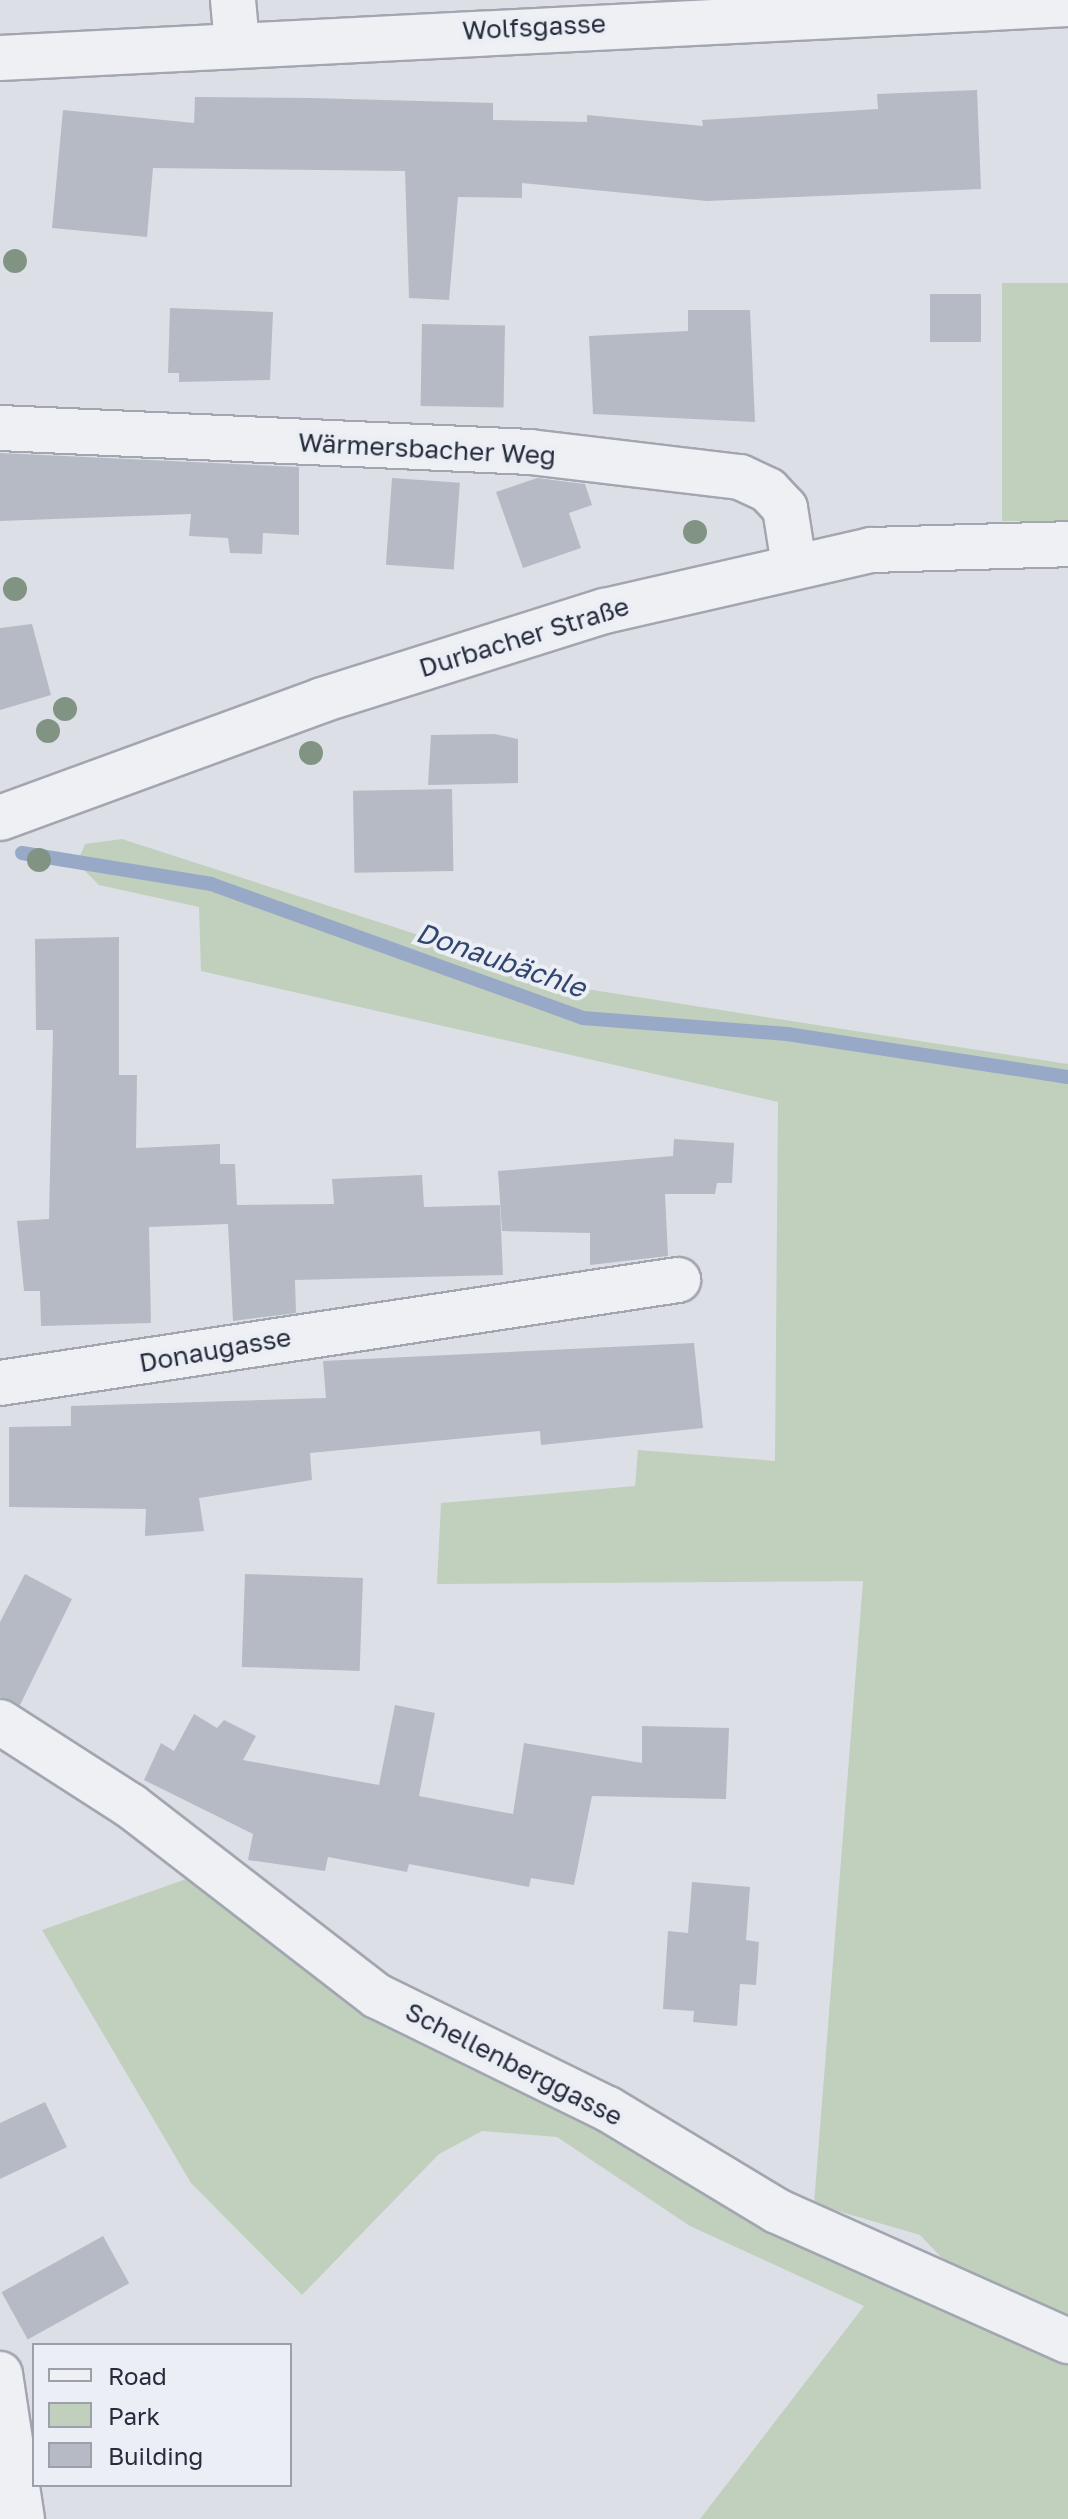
<!DOCTYPE html>
<meta charset="utf-8">
<style>
body{margin:0}
#map{position:relative;width:1068px;height:2519px;overflow:hidden;background:#dcdfe6;font-family:"Golos Text",sans-serif}
div>[style]{position:absolute}
[style*='--x']{left:calc(var(--x)*1px);top:calc(var(--y)*1px);width:calc(var(--w)*1px);rotate:calc(var(--a)*1deg)}
.green>*{inset:0;background:#c0d0bd;transform-origin:0 0}
.stream>*{height:14px;margin:-7px;padding:0 7px;transform-origin:7px;border-radius:7px;background:#97a9c6}
.building>*{inset:0;background:#b6bac5;transform-origin:0 0}
.roads{filter:drop-shadow(2px 0 #a2a6b0) drop-shadow(-2px 0 #a2a6b0) drop-shadow(0 2px #a2a6b0) drop-shadow(0 -2px #a2a6b0)}
.minor>*{height:44px;margin:-22px;padding:0 22px;transform-origin:22px;border-radius:22px;background:#eef0f4}
.trees>*{width:24px;height:24px;margin:-12px;border-radius:50%;background:#819484}
span{translate:-50% -50%;white-space:nowrap;text-align:center;line-height:1.15;-webkit-text-stroke:8px #ebeef4;paint-order:stroke}
.street-label{font-size:26px;color:#262c3c}
.water-label{font-size:28px;color:#31466f;font-style:italic}
.legend{position:absolute;left:32px;top:2343px;width:260px;height:144px;box-sizing:border-box;background:#ebeef4;border:2px solid #9ca0aa;margin:0;padding:10px 14px;list-style:none;font-size:24px;color:#262c3c}
.legend li{display:flex;align-items:center;gap:16px;height:40px}
.legend b{width:40px;border:2px solid #9ca0aa}
</style>
<div id="map">
<div class="green">
<div style="left:1068px;top:283px;width:238px;height:66px;rotate:90deg"></div>
<div style="clip-path:polygon(122px 839px,586px 989px,1068px 1064px,1068px 2319px,959px 2276px,920px 2235px,814px 2204px,863px 1581px,437px 1584px,441px 1503px,635px 1486px,638px 1450px,775px 1461px,778px 1102px,201px 971px,199px 907px,99px 885px,77px 863px,85px 844px)"></div>
<div style="clip-path:polygon(192px 1877px,1068px 2355px,1068px 2519px,700px 2519px,864px 2306px,690px 2226px,557px 2137px,482px 2131px,439px 2154px,302px 2295px,191px 2183px,42px 1930px)"></div>
</div>
<div class="stream">
<div style="--x:22;--y:853;--w:192;--a:9.3"></div>
<div style="--x:211;--y:884;--w:395;--a:19.8"></div>
<div style="--x:583;--y:1018;--w:205;--a:4.5"></div>
<div style="--x:787;--y:1034;--w:284;--a:8.7"></div>
</div>
<div class="building">
<div style="clip-path:polygon(977px 90px,981px 189px,707px 201px,522px 183px,522px 198px,458px 197px,449px 300px,409px 298px,405px 171px,153px 168px,147px 237px,52px 228px,63px 110px,194px 123px,195px 97px,311px 98px,493px 103px,493px 120px,587px 122px,587px 115px,703px 126px,702px 120px,878px 109px,877px 94px)"></div>
<div style="left:981px;top:294px;width:48px;height:51px;rotate:90deg"></div>
<div style="clip-path:polygon(170px 308px,273px 312px,270px 380px,179px 382px,179px 373px,168px 373px)"></div>
<div style="clip-path:polygon(688px 310px,750px 310px,755px 422px,593px 414px,589px 336px,688px 331px)"></div>
<div style="left:422px;top:324px;width:83px;height:82px;rotate:1deg"></div>
<div style="clip-path:polygon(0 453px,299px 467px,299px 535px,263px 533px,262px 554px,230px 553px,228px 538px,189px 536px,191px 514px,0 521px)"></div>
<div style="left:392px;top:478px;width:68px;height:87px;rotate:4deg"></div>
<div style="clip-path:polygon(537px 478px,585px 484px,592px 505px,569px 513px,581px 548px,523px 568px,496px 492px)"></div>
<div style="clip-path:polygon(32px 624px,51px 695px,0 710px,0 628px)"></div>
<div style="clip-path:polygon(494px 734px,518px 739px,518px 783px,428px 785px,431px 735px)"></div>
<div style="left:452px;top:789px;width:82px;height:99px;rotate:89deg"></div>
<div style="clip-path:polygon(119px 937px,119px 1075px,137px 1075px,136px 1148px,220px 1144px,220px 1164px,235px 1164px,237px 1205px,334px 1204px,332px 1179px,422px 1175px,424px 1207px,500px 1205px,503px 1275px,295px 1280px,296px 1313px,233px 1321px,228px 1224px,149px 1227px,151px 1323px,41px 1326px,40px 1291px,24px 1291px,17px 1221px,49px 1219px,53px 1030px,36px 1030px,35px 939px)"></div>
<div style="clip-path:polygon(674px 1139px,734px 1143px,732px 1183px,717px 1183px,715px 1194px,665px 1194px,668px 1256px,590px 1265px,590px 1233px,502px 1231px,498px 1171px,673px 1156px)"></div>
<div style="clip-path:polygon(694px 1343px,703px 1428px,541px 1445px,540px 1431px,310px 1453px,312px 1480px,199px 1498px,204px 1531px,145px 1536px,146px 1509px,9px 1507px,9px 1427px,71px 1426px,71px 1406px,326px 1398px,323px 1361px)"></div>
<div style="clip-path:polygon(25px 1574px,72px 1599px,20px 1705px,0 1697px,0 1622px)"></div>
<div style="left:245px;top:1574px;width:118px;height:93px;rotate:2deg"></div>
<div style="clip-path:polygon(395px 1705px,435px 1713px,419px 1796px,513px 1814px,524px 1743px,642px 1763px,642px 1726px,729px 1728px,726px 1799px,592px 1796px,574px 1885px,531px 1878px,529px 1887px,409px 1864px,407px 1872px,328px 1857px,325px 1871px,248px 1860px,253px 1834px,144px 1780px,161px 1743px,174px 1751px,194px 1714px,217px 1728px,224px 1720px,256px 1736px,243px 1760px,379px 1785px)"></div>
<div style="clip-path:polygon(692px 1882px,750px 1887px,746px 1940px,759px 1942px,756px 1985px,740px 1984px,737px 2026px,693px 2022px,694px 2011px,663px 2009px,668px 1931px,688px 1933px)"></div>
<div style="clip-path:polygon(45px 2102px,67px 2147px,0 2179px,0 2123px)"></div>
<div style="left:103px;top:2236px;width:54px;height:116px;rotate:61deg"></div>
</div>
<div class="roads">
<div class="minor">
<div style="--x:233;--y:0;--w:44;--a:84.8"></div>
<div style="--x:0;--y:58;--w:1069;--a:-2.89"></div>
<div style="--x:0;--y:428;--w:531;--a:2.59"></div>
<div style="--x:530;--y:452;--w:211;--a:6.8"></div>
<div style="--x:740;--y:477;--w:31;--a:25"></div>
<div style="--x:768;--y:490;--w:25;--a:47"></div>
<div style="--x:785;--y:508;--w:58;--a:81"></div>
<div style="--x:0;--y:818;--w:343;--a:-20.1"></div>
<div style="--x:322;--y:700;--w:297;--a:-17.5"></div>
<div style="--x:605;--y:611;--w:273;--a:-12.9"></div>
<div style="--x:871;--y:550;--w:197;--a:-1.7"></div>
<div style="--x:0;--y:1383;--w:686;--a:-8.64"></div>
<div style="--x:0;--y:1722;--w:156;--a:32.7"></div>
<div style="--x:131;--y:1806;--w:311;--a:37.7"></div>
<div style="--x:377;--y:1996;--w:257;--a:26.1"></div>
<div style="--x:608;--y:2109;--w:197;--a:31.1"></div>
<div style="--x:777;--y:2211;--w:319;--a:24.1"></div>
<div style="--x:0;--y:2374;--w:147;--a:81.4"></div>
</div>
</div>
<div class="trees">
<div style="left:15px;top:261px"></div>
<div style="left:695px;top:532px"></div>
<div style="left:15px;top:589px"></div>
<div style="left:65px;top:709px"></div>
<div style="left:48px;top:731px"></div>
<div style="left:311px;top:753px"></div>
<div style="left:39px;top:860px"></div>
</div>
<div class="street-label">
<span style="left:534px;top:27px;rotate:-3deg">Wolfsgasse</span>
<span style="left:427px;top:449px;rotate:3deg">Wärmersbacher Weg</span>
<span style="left:524px;top:637px;rotate:-17deg">Durbacher Straße</span>
<span style="left:215px;top:1350px;rotate:-10deg">Donaugasse</span>
<span style="left:514px;top:2064px;rotate:27deg">Schellenberggasse</span>
</div>
<div class="water-label">
<span style="left:501px;top:960px;rotate:19deg">Donaubächle</span>
</div>
<ul class="legend">
<li><b style="height:10px;background:#eef0f4"></b>Road</li>
<li><b style="height:22px;background:#c0d0bd"></b>Park</li>
<li><b style="height:22px;background:#b6bac5"></b>Building</li>
</ul>
</div>
